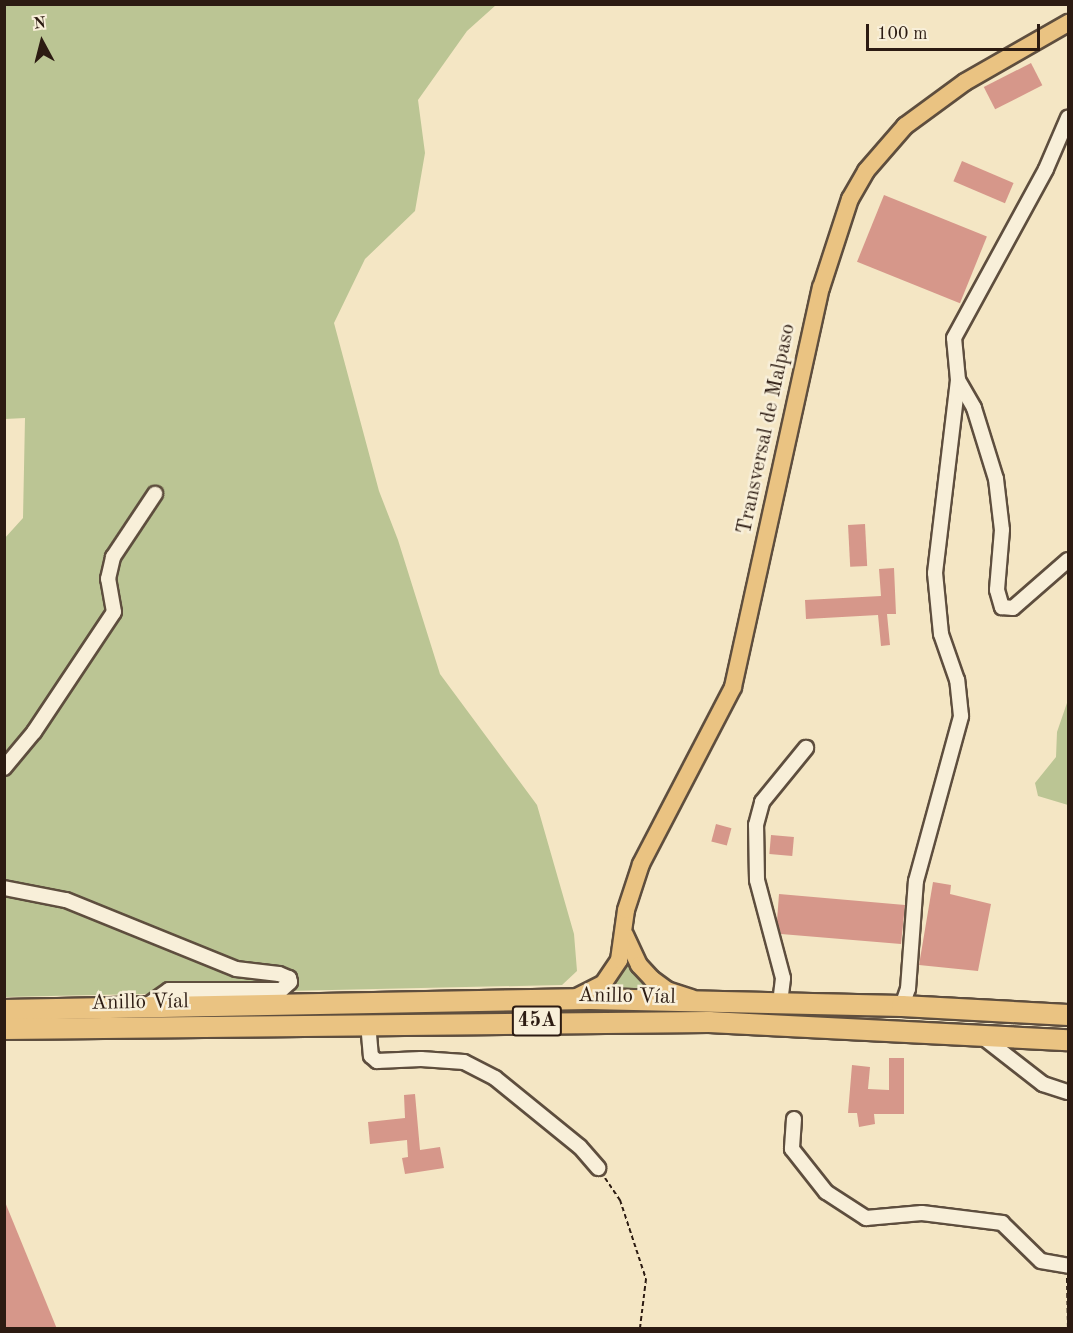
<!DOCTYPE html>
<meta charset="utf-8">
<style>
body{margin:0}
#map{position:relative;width:1073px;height:1333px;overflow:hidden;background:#f4e6c4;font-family:"Old Standard TT",serif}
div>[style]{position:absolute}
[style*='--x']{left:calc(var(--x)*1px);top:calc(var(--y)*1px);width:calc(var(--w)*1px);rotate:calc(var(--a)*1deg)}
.green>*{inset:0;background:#bbc594}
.building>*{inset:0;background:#d6978a;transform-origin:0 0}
.path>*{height:2px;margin-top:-1px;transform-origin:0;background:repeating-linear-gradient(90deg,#2c1b12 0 4.5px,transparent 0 7.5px)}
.roads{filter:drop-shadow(2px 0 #5e4e3e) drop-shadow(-2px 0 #5e4e3e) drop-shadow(0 2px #5e4e3e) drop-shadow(0 -2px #5e4e3e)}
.minor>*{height:14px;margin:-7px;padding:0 7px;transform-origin:7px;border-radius:7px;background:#f8efd9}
.major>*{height:16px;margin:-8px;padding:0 8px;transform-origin:8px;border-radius:8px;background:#eac382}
.highway>*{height:20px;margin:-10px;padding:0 10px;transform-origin:10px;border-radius:10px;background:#eac382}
span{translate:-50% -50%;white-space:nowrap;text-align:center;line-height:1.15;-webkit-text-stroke:5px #f8efd9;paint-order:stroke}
.shield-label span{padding:2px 4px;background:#f8efd9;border:2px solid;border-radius:4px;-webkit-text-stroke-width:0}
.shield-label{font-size:20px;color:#2c1b12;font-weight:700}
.street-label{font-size:21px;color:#2c1b12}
.frame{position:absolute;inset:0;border:6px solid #2c1b12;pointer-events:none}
.north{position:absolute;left:12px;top:12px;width:60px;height:60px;-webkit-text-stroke:4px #f8efd9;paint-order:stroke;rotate:353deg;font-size:16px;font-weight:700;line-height:24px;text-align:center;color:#2c1b12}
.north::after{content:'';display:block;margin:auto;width:21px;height:27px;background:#2c1b12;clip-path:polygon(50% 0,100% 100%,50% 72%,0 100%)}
.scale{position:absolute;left:866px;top:24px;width:174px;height:27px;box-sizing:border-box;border:3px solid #2c1b12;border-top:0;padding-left:8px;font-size:18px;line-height:21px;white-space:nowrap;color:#2c1b12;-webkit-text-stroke:4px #f8efd9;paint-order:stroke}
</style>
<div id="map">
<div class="green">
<div style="clip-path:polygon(4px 5px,496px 5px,467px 31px,418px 100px,425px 153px,415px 211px,365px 259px,334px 323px,379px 491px,398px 540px,440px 674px,537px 805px,574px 934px,577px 971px,562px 985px,5px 997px,4px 539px,23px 518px,25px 418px,5px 419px)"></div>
<div style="clip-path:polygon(1068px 700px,1068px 805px,1038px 796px,1035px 783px,1056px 757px,1057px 732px)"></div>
<div style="clip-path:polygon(627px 957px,635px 973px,652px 987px,673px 995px,598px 992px,616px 981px)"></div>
</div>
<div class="building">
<div style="left:1031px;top:63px;width:25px;height:53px;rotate:63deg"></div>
<div style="left:962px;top:161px;width:56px;height:22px;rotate:23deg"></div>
<div style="left:884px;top:195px;width:111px;height:72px;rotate:22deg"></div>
<div style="left:865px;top:524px;width:42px;height:17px;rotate:87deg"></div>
<div style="clip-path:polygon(894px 568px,896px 614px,887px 614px,890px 645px,881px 646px,878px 615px,806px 619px,805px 600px,881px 596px,879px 569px)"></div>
<div style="left:716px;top:824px;width:16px;height:18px;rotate:15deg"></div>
<div style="left:771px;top:835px;width:23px;height:19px;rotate:5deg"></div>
<div style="clip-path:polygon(933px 882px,951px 885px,950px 894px,991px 904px,978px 971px,919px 965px)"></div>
<div style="clip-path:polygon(779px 894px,905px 905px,901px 944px,781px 934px,777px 921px)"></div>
<div style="clip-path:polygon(889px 1058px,904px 1058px,904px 1114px,874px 1114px,875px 1124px,859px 1127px,857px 1113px,848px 1113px,852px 1065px,870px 1067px,868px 1089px,889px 1090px)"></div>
<div style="clip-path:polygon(415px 1094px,420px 1150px,440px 1147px,444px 1168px,405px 1174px,402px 1158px,408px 1157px,407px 1140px,370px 1144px,368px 1122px,405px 1118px,404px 1095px)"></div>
<div style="clip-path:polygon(4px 1202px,5px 1202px,57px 1329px,4px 1329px)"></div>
</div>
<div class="path">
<div style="--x:605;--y:1178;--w:27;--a:56"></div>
<div style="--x:620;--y:1200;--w:83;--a:71.8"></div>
<div style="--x:646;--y:1279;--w:49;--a:97"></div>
<div style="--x:1067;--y:1278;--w:50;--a:88.9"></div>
</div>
<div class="roads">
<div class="minor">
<div style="--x:958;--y:380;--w:32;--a:60"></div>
<div style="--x:974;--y:408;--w:74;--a:72.8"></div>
<div style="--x:996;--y:479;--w:51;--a:83.3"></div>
<div style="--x:1002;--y:530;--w:60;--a:94.8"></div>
<div style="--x:997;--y:590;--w:18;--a:74"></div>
<div style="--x:1002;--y:607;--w:11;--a:5"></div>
<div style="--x:1013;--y:608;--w:73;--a:-41.1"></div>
<div style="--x:4;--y:768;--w:47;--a:-50.2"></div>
<div style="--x:34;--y:732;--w:144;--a:-56.3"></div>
<div style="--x:114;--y:612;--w:34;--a:-100"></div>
<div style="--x:108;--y:579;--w:23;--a:-77"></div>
<div style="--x:113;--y:557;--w:76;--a:-56.3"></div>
<div style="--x:4;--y:888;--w:63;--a:11"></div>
<div style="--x:66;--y:900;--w:183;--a:22.1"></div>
<div style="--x:236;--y:969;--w:43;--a:6.6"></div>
<div style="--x:279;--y:974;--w:11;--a:22"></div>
<div style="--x:289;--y:978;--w:4;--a:76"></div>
<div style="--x:290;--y:982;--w:12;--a:138"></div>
<div style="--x:281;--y:990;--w:112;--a:180"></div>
<div style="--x:169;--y:990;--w:29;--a:145"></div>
<div style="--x:780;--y:1003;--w:25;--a:-83"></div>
<div style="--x:783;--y:978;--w:101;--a:-104.9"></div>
<div style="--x:757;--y:880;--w:55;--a:-91"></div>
<div style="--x:756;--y:825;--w:24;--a:-75"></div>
<div style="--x:762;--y:802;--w:70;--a:-50.8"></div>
<div style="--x:902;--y:1006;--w:18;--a:-71"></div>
<div style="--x:908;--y:989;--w:108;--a:-85.8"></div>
<div style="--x:916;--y:881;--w:171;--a:-74.7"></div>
<div style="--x:961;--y:716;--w:36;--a:-96"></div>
<div style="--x:957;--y:680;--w:49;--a:-109.2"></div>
<div style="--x:941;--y:634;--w:61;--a:-95.6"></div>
<div style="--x:935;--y:573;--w:194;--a:-83.2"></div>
<div style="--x:958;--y:380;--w:42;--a:-95.4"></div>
<div style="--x:954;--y:338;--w:192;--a:-61.4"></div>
<div style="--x:1046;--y:169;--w:56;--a:-66.7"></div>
<div style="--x:368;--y:1023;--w:33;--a:85"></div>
<div style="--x:371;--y:1056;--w:8;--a:40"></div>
<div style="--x:377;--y:1061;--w:44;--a:-2.6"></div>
<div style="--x:421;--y:1059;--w:43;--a:4"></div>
<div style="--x:464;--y:1062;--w:35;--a:27"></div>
<div style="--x:495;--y:1078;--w:109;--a:39.1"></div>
<div style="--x:580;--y:1147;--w:28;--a:49"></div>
<div style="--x:980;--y:1035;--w:80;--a:37.9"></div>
<div style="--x:1043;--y:1084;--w:26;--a:18"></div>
<div style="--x:794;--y:1119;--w:30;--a:94"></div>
<div style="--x:792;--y:1149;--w:55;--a:51.7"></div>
<div style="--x:826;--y:1192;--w:48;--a:33"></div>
<div style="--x:866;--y:1218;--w:56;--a:-5.1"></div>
<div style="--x:922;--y:1213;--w:81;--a:7.1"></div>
<div style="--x:1002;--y:1223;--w:54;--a:44.3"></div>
<div style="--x:1041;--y:1261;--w:27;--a:10"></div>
</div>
<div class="major">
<div style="--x:625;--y:935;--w:33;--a:65"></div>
<div style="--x:639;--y:965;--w:19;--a:47"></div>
<div style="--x:652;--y:979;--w:19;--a:36"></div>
<div style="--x:667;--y:990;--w:26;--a:18"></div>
<div style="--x:575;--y:998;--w:31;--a:-27"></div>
<div style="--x:603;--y:984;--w:29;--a:-56"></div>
<div style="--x:619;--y:960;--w:50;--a:-82"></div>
<div style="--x:626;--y:910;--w:48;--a:-71.9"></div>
<div style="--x:641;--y:864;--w:199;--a:-62.5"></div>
<div style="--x:733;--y:687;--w:409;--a:-77.6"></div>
<div style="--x:821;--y:288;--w:94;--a:-72"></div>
<div style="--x:850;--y:199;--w:32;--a:-60"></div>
<div style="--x:866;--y:171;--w:60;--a:-49.1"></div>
<div style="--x:905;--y:126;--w:74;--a:-36.3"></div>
<div style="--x:965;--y:82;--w:119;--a:-29.8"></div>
</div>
<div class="highway">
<div style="--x:4;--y:1010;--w:585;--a:-1.08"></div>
<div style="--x:589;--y:999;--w:313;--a:1.3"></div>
<div style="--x:902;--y:1006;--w:166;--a:3.1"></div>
<div style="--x:4;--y:1029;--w:705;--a:-0.57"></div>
<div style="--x:709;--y:1022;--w:359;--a:2.9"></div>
</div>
</div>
<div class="shield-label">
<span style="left:537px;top:1021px">45A</span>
</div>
<div class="street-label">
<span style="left:767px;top:429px;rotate:-78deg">Transversal de Malpaso</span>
<span style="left:627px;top:997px;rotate:1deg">Anillo Víal</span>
<span style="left:140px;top:1003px;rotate:-1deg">Anillo Víal</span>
</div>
<div class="frame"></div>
<div class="north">N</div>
<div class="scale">100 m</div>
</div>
